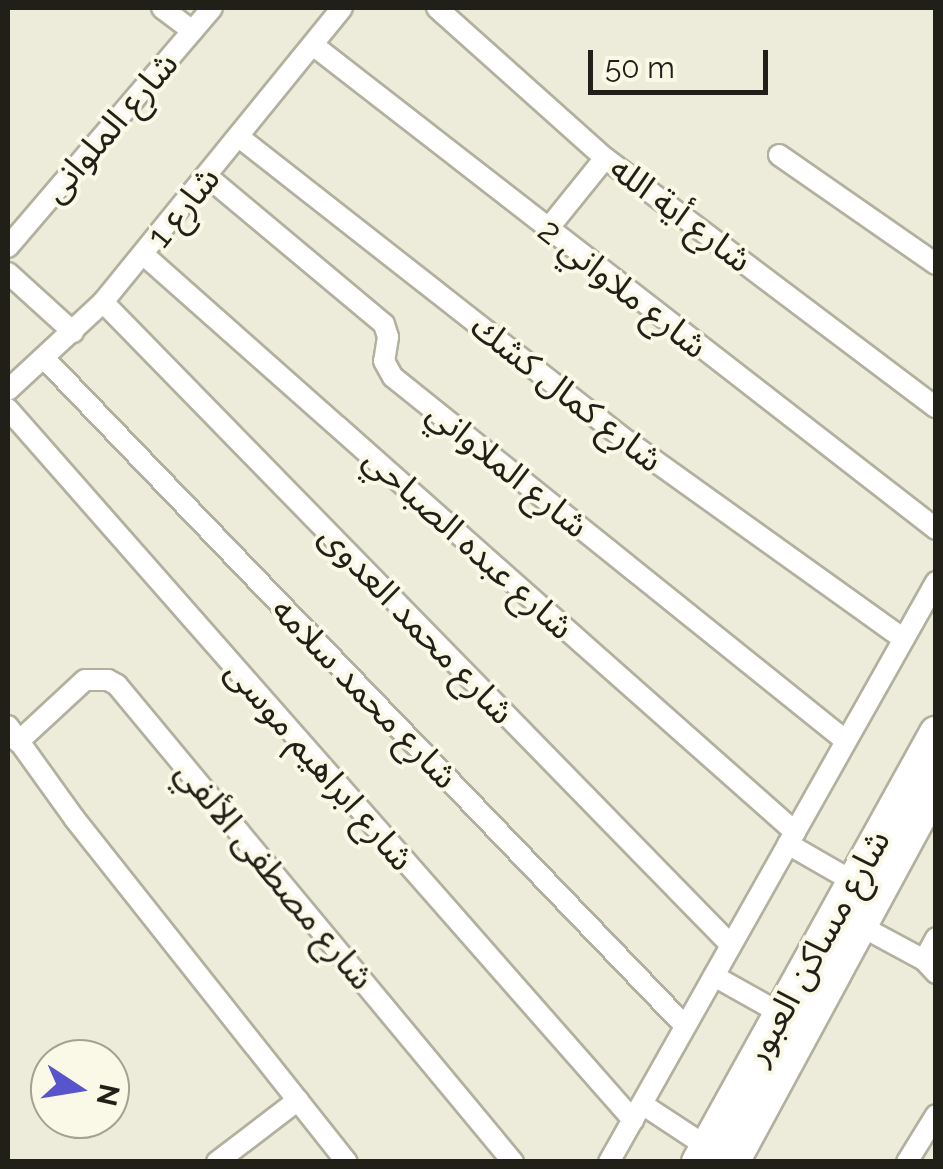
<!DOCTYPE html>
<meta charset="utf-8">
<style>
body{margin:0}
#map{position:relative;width:943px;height:1169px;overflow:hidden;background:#edebd9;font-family:Raleway,"Noto Sans Arabic",sans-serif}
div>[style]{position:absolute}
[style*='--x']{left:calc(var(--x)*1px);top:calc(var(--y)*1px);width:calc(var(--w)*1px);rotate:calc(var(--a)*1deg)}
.roads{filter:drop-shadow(2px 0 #b2b09e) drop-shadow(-2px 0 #b2b09e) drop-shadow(0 2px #b2b09e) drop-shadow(0 -2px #b2b09e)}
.street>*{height:20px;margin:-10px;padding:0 10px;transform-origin:10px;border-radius:10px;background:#fff}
.primary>*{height:32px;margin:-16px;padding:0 16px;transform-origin:16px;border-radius:16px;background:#fff}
span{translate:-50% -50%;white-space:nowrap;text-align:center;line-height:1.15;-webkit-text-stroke:8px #faf8e6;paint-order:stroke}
.street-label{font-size:35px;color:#201f18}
.frame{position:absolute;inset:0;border:10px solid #201f18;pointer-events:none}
.north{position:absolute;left:30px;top:1039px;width:100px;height:100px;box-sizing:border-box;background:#faf8e6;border:2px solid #a3a194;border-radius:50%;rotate:102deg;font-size:28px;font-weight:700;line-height:40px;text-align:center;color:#201f18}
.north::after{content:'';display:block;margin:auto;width:35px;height:45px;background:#5854cc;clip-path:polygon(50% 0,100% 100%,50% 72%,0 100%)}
.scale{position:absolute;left:588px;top:50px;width:180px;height:45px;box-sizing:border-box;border:5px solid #201f18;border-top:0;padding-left:12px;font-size:30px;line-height:35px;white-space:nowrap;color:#201f18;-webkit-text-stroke:8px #faf8e6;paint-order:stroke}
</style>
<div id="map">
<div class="roads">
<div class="street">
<div style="--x:162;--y:8;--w:38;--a:37"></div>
<div style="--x:437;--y:8;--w:225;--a:41.8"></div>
<div style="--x:605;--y:158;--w:414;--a:37"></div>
<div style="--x:313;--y:45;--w:789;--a:37.84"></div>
<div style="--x:239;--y:137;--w:493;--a:38.1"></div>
<div style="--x:627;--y:441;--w:340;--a:35.6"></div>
<div style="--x:779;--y:155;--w:191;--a:34.8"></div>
<div style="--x:208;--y:177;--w:229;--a:39.9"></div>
<div style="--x:384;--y:324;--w:14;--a:73"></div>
<div style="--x:388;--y:337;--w:24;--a:99"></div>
<div style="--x:384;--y:361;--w:18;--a:61"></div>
<div style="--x:393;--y:377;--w:581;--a:38.78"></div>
<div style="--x:547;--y:230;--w:92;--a:-51.1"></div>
<div style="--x:8;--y:247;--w:314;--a:-49.5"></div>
<div style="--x:144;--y:255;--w:870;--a:41.55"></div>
<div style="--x:8;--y:273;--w:88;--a:42.2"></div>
<div style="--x:103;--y:302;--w:899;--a:45.68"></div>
<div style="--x:45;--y:359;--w:924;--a:46.18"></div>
<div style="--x:8;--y:390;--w:129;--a:-42.8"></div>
<div style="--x:103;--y:302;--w:379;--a:-50.9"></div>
<div style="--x:8;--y:409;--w:947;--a:48.68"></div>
<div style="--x:8;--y:726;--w:113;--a:54.3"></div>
<div style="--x:74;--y:818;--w:439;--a:51.6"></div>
<div style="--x:18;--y:742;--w:91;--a:-42.8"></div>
<div style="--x:85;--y:680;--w:23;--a:0"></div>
<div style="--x:108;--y:680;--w:10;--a:29"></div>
<div style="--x:117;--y:685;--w:620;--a:50.3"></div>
<div style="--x:788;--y:844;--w:76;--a:29.9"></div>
<div style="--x:859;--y:925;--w:74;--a:28.3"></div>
<div style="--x:924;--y:960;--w:18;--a:47"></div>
<div style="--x:924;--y:960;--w:25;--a:-61"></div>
<div style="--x:714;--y:976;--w:76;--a:29.3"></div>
<div style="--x:642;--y:1104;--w:77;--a:33.3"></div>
<div style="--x:217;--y:1162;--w:102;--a:-37.4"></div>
<div style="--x:609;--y:1162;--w:666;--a:-60.59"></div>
<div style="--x:907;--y:1162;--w:55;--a:-58.3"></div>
</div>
<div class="primary">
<div style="--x:698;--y:1162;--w:491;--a:-61"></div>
<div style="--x:733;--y:1162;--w:427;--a:-61.6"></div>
</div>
</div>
<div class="street-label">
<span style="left:110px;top:127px;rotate:-49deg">شارع الملوانى</span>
<span style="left:183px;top:207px;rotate:-51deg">شارع 1</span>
<span style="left:681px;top:214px;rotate:37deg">شارع أية الله</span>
<span style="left:623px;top:288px;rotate:38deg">شارع ملاواني 2</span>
<span style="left:567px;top:393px;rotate:38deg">شارع كمال كشك</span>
<span style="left:508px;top:469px;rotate:39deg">شارع الملاواني</span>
<span style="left:469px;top:543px;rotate:42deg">شارع عبده الصباحي</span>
<span style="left:417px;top:624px;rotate:46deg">شارع محمد العدوى</span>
<span style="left:365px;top:693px;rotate:46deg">شارع محمد سلامه</span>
<span style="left:320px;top:765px;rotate:49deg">شارع ابراهيم موسى</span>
<span style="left:275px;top:875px;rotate:50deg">شارع مصطفى الألفي</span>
<span style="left:817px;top:947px;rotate:-61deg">شارع مساكن العبور</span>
</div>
<div class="frame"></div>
<div class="north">N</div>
<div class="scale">50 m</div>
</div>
